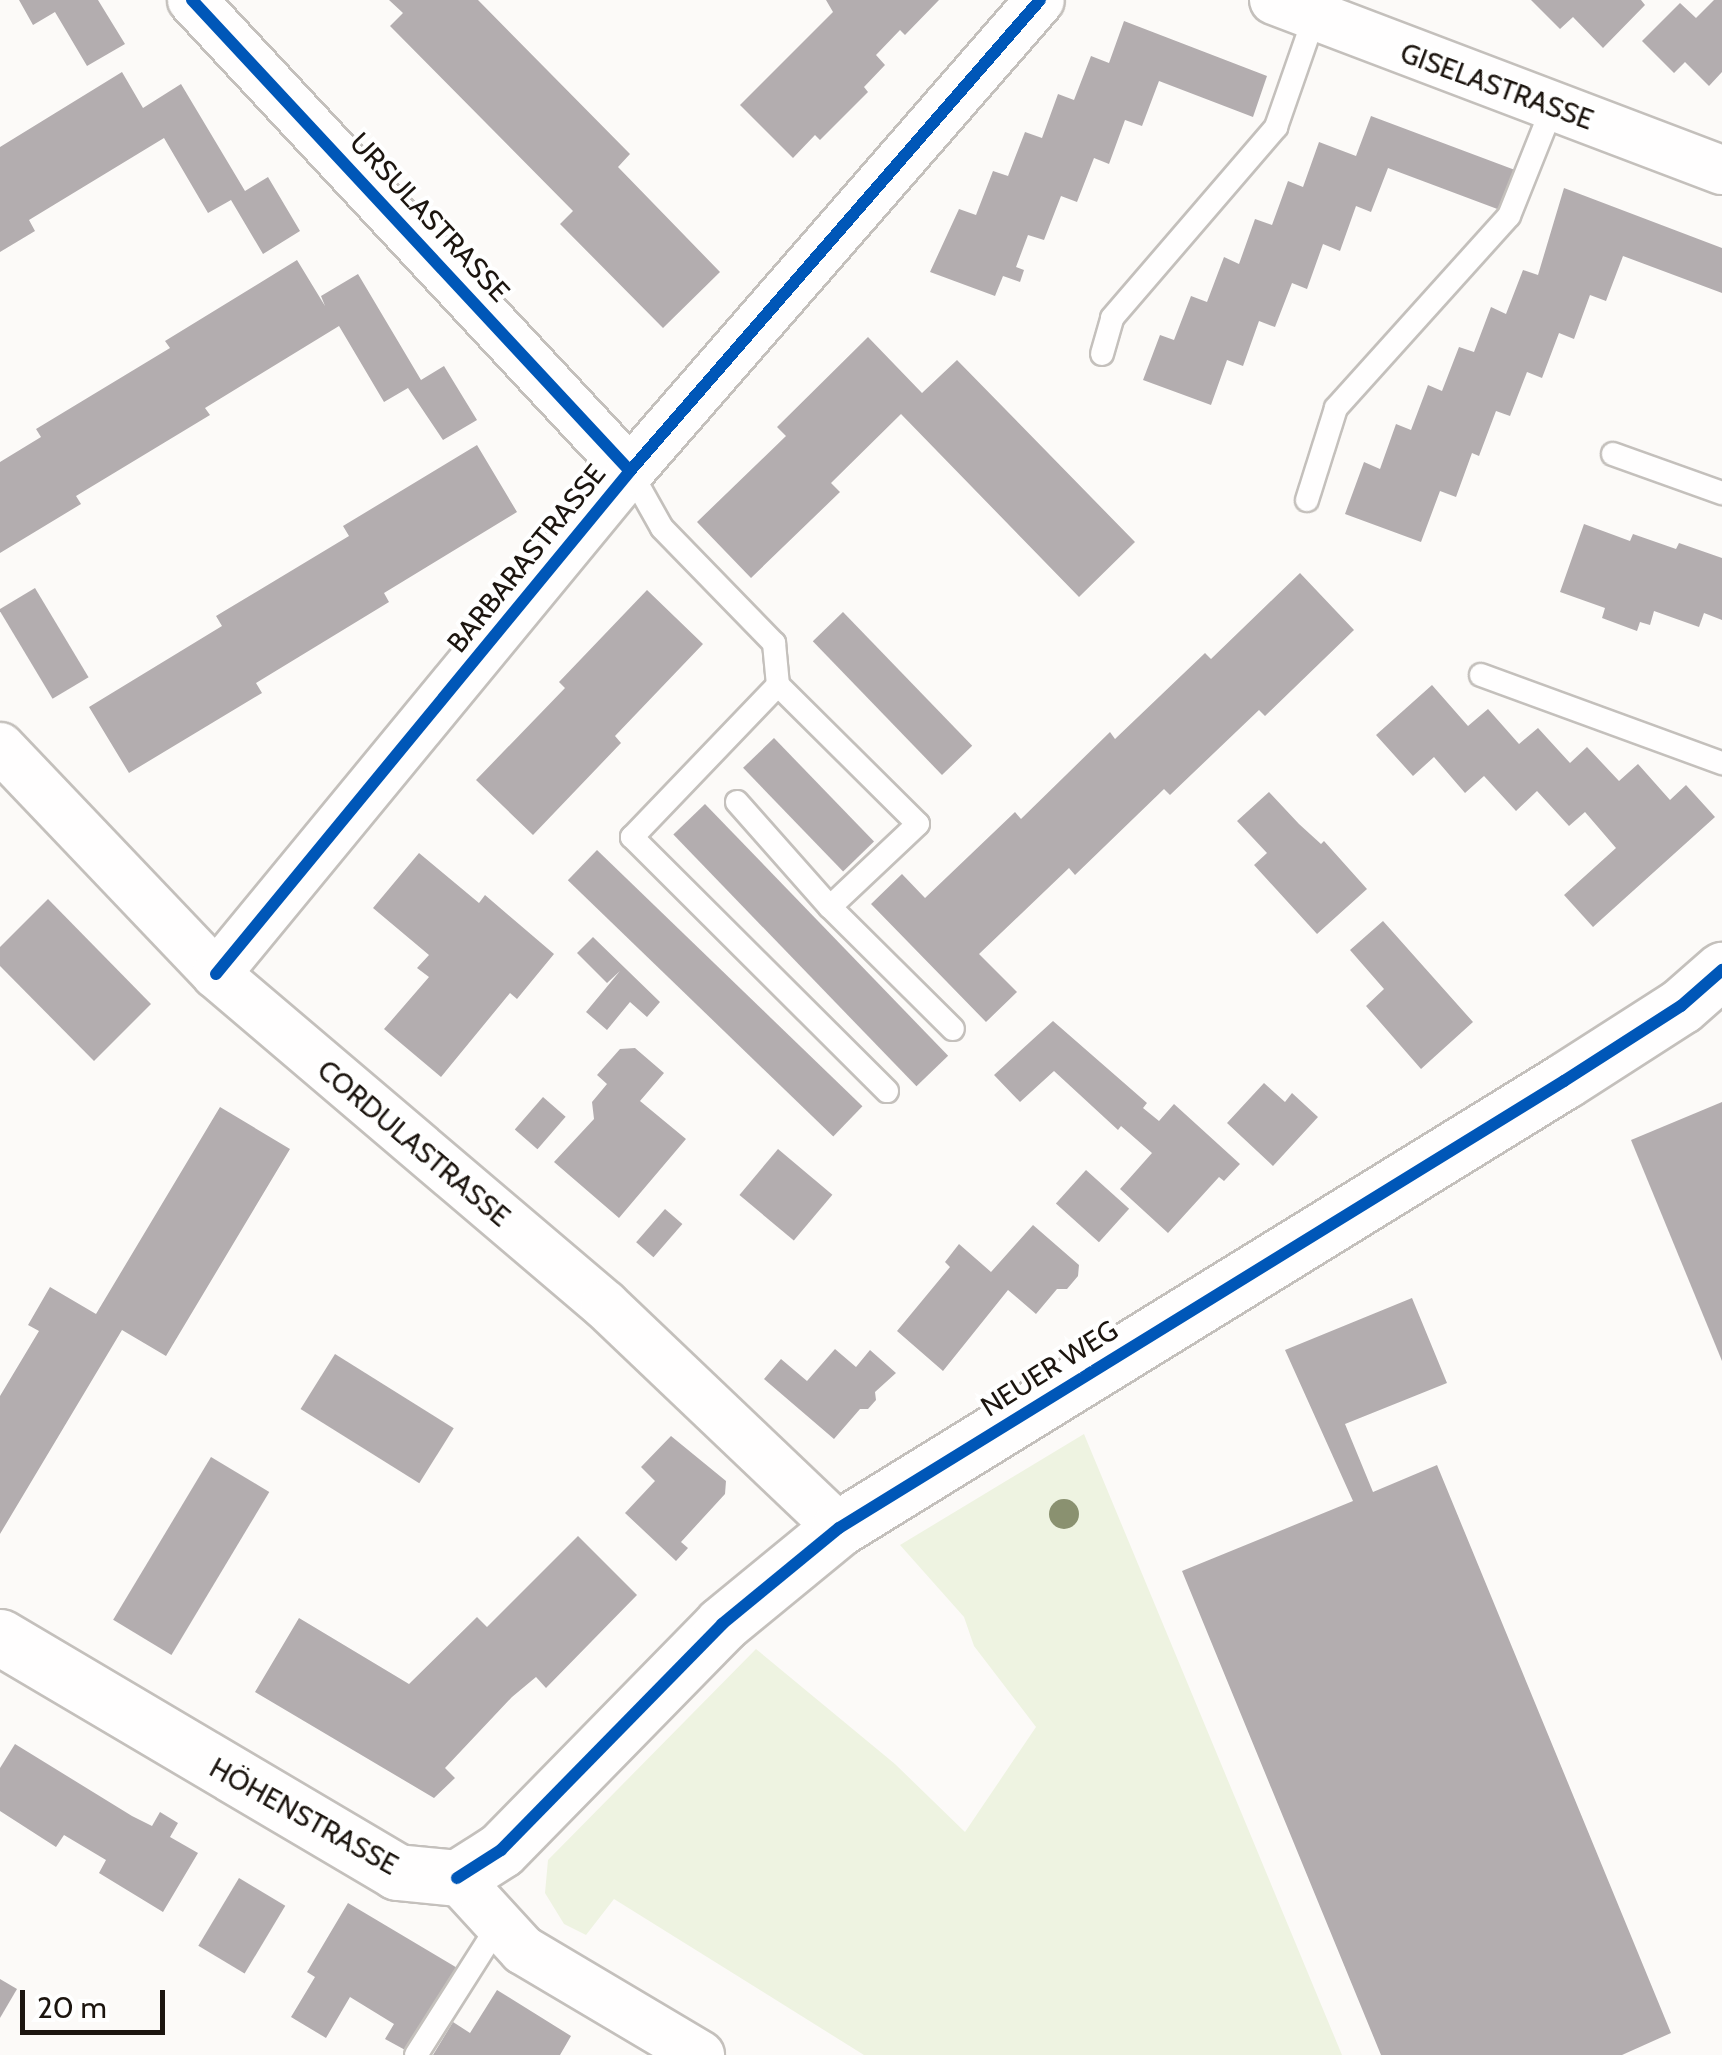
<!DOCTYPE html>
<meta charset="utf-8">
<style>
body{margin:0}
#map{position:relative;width:1722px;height:2055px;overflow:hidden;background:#fcfaf8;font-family:Cabin,sans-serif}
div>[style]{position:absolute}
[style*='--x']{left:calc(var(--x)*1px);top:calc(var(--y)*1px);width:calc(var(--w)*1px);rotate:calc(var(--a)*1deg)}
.green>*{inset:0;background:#eef3e1}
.building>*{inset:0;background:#b3adaf;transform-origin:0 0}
.roads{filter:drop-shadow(2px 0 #c4c0bc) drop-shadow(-2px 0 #c4c0bc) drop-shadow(0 2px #c4c0bc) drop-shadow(0 -2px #c4c0bc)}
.lane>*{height:22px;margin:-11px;padding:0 11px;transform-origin:11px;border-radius:11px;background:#fffefe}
.street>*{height:48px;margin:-24px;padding:0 24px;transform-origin:24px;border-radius:24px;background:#fffefe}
.secondary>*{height:55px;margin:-27.5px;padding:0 27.5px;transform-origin:27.5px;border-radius:27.5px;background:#fffefe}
.cycleway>*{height:12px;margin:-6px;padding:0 6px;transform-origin:6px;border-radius:6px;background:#0057b8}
.trees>*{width:30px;height:30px;margin:-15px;border-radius:50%;background:#8a9170}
span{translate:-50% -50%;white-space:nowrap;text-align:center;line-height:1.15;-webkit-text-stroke:8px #fff;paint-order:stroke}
.street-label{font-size:28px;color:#1c150f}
.scale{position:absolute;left:20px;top:1990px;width:145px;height:45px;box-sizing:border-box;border:5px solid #1c150f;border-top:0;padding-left:12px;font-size:30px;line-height:35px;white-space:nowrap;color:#1c150f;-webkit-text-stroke:8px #fff;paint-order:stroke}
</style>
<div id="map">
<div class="green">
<div style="clip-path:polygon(1084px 1434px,1342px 2055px,864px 2055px,614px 1899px,586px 1935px,564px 1924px,545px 1893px,548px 1860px,756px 1649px,895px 1764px,965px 1832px,1036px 1727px,974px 1646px,964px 1617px,900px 1545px)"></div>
</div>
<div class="building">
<div style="clip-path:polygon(19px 0,98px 0,125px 44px,87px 66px,55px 12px,33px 25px)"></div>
<div style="clip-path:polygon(389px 0,478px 0,630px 154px,618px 167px,720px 272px,663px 328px,560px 224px,573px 211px,390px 26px,403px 13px)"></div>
<div style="clip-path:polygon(826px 0,939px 0,905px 35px,900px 30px,876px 55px,885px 65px,864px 87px,868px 92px,820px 140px,815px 135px,793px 158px,740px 105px,833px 12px)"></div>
<div style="clip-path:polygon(1531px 0,1641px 0,1645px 5px,1603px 48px,1573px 17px,1560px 29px)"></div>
<div style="clip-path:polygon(1714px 0,1722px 0,1722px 72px,1709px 86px,1685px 62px,1674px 73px,1642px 41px,1680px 3px,1696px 18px)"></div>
<div style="clip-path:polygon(1124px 21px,1267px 76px,1253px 117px,1159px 81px,1142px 126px,1125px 120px,1109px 164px,1094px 158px,1077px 202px,1061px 196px,1044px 240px,1028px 235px,1016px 267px,1024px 270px,1020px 282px,1003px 276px,995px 296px,930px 272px,959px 209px,976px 215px,993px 171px,1008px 176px,1025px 132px,1042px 138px,1058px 94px,1074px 100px,1091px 56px,1109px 63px)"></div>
<div style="clip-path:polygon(122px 72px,143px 108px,181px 84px,245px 191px,268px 177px,300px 231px,263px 254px,231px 200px,208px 213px,164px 138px,29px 220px,35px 231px,0 252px,0 147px)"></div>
<div style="clip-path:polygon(1371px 116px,1515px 170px,1500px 210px,1388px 168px,1371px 212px,1356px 206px,1340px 251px,1323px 244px,1307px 289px,1292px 283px,1275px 327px,1259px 321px,1243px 366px,1227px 360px,1211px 405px,1143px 380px,1160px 335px,1174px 340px,1191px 296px,1207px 302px,1224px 257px,1239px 264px,1255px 219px,1272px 225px,1288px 181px,1303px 187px,1319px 142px,1356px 156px)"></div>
<div style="clip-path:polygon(1564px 188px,1722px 248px,1722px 293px,1623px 256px,1606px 301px,1590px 295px,1574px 339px,1559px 333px,1542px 378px,1527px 372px,1510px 416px,1496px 411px,1479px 456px,1472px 453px,1456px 497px,1440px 491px,1421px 542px,1345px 514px,1364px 462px,1380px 469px,1396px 424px,1411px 430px,1428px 385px,1442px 391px,1459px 347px,1474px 352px,1491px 307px,1506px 314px,1523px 270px,1538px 275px)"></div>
<div style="clip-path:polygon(297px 260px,325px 306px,321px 296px,358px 274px,421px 380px,444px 366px,477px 420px,443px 440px,408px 388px,384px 402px,339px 326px,205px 408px,210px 415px,76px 496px,81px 504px,0 553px,0 462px,41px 437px,36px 429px,170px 348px,165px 341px)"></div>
<div style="clip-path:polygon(868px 337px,922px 393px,957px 360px,1135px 542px,1079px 597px,901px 414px,831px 483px,840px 492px,751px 578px,697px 522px,786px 436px,777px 427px)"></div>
<div style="clip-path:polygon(477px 445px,517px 512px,384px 593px,389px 602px,256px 683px,262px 693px,129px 773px,89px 707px,222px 626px,216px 616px,349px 536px,343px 526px)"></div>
<div style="clip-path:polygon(1584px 524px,1630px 541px,1633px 534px,1676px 549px,1679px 543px,1722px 558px,1722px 620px,1704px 613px,1699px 627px,1654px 611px,1650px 625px,1640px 622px,1637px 631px,1602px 618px,1605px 608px,1560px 592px)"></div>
<div style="clip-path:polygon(1300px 573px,1354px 630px,1265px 716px,1259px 710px,1170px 795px,1164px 789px,1075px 875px,1069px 868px,979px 954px,1017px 992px,986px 1022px,871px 904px,902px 874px,925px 898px,1015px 812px,1021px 819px,1110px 732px,1115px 739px,1205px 653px,1211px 659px)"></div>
<div style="left:35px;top:588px;width:104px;height:42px;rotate:59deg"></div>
<div style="clip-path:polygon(647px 590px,703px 644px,615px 736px,621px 743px,533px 835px,476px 780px,565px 688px,559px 682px)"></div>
<div style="left:843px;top:612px;width:186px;height:42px;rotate:46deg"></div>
<div style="clip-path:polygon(1432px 685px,1468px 726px,1488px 709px,1519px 744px,1538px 728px,1570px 763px,1587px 747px,1619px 781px,1638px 764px,1670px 800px,1686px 785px,1715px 817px,1593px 927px,1564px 895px,1616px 848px,1585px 812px,1569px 826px,1537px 791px,1516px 811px,1484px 776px,1465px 793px,1434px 757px,1413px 776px,1376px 735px)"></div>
<div style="left:774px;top:738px;width:144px;height:43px;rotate:46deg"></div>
<div style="clip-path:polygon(1269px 792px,1299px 824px,1321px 844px,1324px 841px,1367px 889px,1317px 934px,1254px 865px,1267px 853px,1237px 821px)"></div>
<div style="left:705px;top:804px;width:350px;height:44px;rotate:46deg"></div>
<div style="left:597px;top:850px;width:369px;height:42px;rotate:44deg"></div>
<div style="clip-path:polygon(419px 853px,479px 903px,485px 895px,554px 954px,517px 999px,510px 993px,441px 1077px,384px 1029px,429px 977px,417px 968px,429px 955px,373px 908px)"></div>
<div style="clip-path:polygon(48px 899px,151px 1004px,94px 1061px,0 966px,0 947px)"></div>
<div style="clip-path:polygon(1383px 921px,1473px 1022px,1421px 1069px,1366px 1006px,1384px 989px,1350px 950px)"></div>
<div style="clip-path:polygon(593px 937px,660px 1002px,647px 1017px,630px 1002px,607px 1030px,586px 1012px,620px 971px,607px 983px,577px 953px)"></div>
<div style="clip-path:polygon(1053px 1021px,1147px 1103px,1143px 1108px,1159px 1121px,1174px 1104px,1240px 1164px,1224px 1181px,1219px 1177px,1168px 1233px,1120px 1189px,1152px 1153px,1121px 1126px,1118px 1130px,1054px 1071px,1020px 1102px,994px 1075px)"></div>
<div style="clip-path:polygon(635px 1048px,664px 1073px,640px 1101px,686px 1139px,619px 1218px,554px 1162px,594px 1119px,592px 1102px,607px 1084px,597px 1075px,620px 1049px)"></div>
<div style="clip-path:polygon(1264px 1083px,1285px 1102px,1292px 1093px,1318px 1117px,1273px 1166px,1227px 1123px)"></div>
<div style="left:543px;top:1097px;width:30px;height:43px;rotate:41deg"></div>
<div style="clip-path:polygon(1722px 1102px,1722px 1361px,1631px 1140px)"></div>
<div style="clip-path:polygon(220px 1107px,290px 1149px,166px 1356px,122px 1330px,0 1534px,0 1396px,39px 1331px,28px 1325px,50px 1287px,96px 1314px)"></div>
<div style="left:778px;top:1149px;width:71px;height:60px;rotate:40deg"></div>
<div style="left:1086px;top:1170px;width:58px;height:45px;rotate:42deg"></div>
<div style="left:665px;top:1209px;width:23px;height:44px;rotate:41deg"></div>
<div style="clip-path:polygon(1033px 1225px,1079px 1265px,1078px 1276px,1067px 1289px,1057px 1289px,1036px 1314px,1008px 1290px,943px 1371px,897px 1331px,950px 1267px,945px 1262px,959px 1244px,991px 1272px)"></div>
<div style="clip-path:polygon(1412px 1298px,1447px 1383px,1345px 1424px,1373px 1492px,1437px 1465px,1671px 2033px,1622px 2055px,1381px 2055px,1182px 1571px,1353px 1501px,1285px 1350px)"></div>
<div style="clip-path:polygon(835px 1349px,856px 1367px,870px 1350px,896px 1373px,875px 1392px,876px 1400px,868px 1409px,860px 1409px,834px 1439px,764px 1379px,781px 1359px,807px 1381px)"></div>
<div style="left:335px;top:1354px;width:140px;height:65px;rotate:32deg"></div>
<div style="clip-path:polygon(671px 1436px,726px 1481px,725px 1494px,681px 1542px,688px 1548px,676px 1561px,625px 1513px,655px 1481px,641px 1467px)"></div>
<div style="left:211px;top:1457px;width:68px;height:190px;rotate:31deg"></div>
<div style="clip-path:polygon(578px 1536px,637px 1595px,546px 1688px,536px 1677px,512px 1697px,445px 1768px,455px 1778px,434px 1798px,255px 1692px,299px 1618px,409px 1684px,477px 1617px,487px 1627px)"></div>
<div style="clip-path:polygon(15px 1744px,132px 1816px,152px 1826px,160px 1812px,178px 1823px,170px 1837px,198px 1853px,163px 1912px,99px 1873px,106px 1860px,64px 1835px,56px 1847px,0 1811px,0 1768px)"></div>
<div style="left:239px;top:1878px;width:54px;height:79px;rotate:31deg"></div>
<div style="clip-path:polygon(348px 1903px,459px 1969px,407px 2051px,385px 2039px,394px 2024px,350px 1997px,326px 2038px,291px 2017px,315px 1977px,307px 1972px)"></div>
<div style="clip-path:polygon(0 1979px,17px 1989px,0 2018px)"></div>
<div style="clip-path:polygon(497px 1990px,571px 2036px,560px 2055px,433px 2055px,453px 2022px,470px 2033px)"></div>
</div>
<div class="roads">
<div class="lane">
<div style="--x:1102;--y:354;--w:37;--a:-74"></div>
<div style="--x:1112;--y:318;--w:252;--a:-49.3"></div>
<div style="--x:1276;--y:127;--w:115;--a:-70.8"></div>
<div style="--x:1613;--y:454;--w:116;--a:19.7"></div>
<div style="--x:630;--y:471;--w:65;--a:60.7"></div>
<div style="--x:662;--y:528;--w:161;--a:45.8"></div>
<div style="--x:774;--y:643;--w:42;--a:84.6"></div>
<div style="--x:778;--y:685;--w:197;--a:44.8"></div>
<div style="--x:918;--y:824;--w:121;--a:136.7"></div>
<div style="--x:1307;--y:500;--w:96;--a:-72.5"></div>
<div style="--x:1336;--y:408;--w:258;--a:-48"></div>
<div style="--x:1509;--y:216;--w:118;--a:-68.2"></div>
<div style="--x:1481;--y:675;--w:257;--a:20.1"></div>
<div style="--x:778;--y:685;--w:211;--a:133.8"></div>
<div style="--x:632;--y:837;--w:360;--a:44.9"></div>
<div style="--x:737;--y:802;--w:140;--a:48.5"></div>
<div style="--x:830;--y:907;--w:173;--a:44.8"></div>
<div style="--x:416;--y:2055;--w:153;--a:-57.6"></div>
</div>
<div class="street">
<div style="--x:192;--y:0;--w:643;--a:47.08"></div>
<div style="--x:1274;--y:0;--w:479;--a:20.8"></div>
<div style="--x:0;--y:747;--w:313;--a:46.4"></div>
<div style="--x:216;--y:974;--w:511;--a:40.39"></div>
<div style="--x:605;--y:1305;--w:323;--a:43.6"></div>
<div style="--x:216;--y:974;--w:651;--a:-50.54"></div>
<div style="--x:630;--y:471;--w:624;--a:-48.96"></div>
<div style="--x:457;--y:1878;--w:98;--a:47.5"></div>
<div style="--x:523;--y:1950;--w:206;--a:30.7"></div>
</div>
<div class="secondary">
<div style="--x:0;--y:1637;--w:461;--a:30.6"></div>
<div style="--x:397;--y:1872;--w:60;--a:5.7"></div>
<div style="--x:457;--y:1878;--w:52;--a:-32.5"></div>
<div style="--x:501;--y:1850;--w:316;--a:-45.6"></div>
<div style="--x:722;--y:1624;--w:151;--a:-39.4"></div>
<div style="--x:839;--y:1528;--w:852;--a:-31.66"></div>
<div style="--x:1564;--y:1081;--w:139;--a:-32.7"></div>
<div style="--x:1681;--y:1006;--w:55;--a:-41.3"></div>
</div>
</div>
<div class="cycleway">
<div style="--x:192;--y:0;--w:643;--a:47.08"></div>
<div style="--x:216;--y:974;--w:651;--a:-50.54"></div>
<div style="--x:630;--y:471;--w:624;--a:-48.96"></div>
<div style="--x:457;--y:1878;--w:52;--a:-32.5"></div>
<div style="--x:501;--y:1850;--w:316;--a:-45.6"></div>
<div style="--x:722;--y:1624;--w:151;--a:-39.4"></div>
<div style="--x:839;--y:1528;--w:852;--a:-31.66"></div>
<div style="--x:1564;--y:1081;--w:139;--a:-32.7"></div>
<div style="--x:1681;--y:1006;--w:55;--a:-41.3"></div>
</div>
<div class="trees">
<div style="left:1064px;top:1514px"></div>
</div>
<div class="street-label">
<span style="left:1497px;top:86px;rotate:20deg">GISELASTRASSE</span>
<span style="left:430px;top:217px;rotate:47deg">URSULASTRASSE</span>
<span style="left:526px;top:558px;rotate:-51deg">BARBARASTRASSE</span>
<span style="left:414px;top:1143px;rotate:40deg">CORDULASTRASSE</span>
<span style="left:1049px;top:1368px;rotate:-32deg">NEUER WEG</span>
<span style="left:304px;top:1816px;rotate:29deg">HÖHENSTRASSE</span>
</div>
<div class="scale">20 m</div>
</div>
